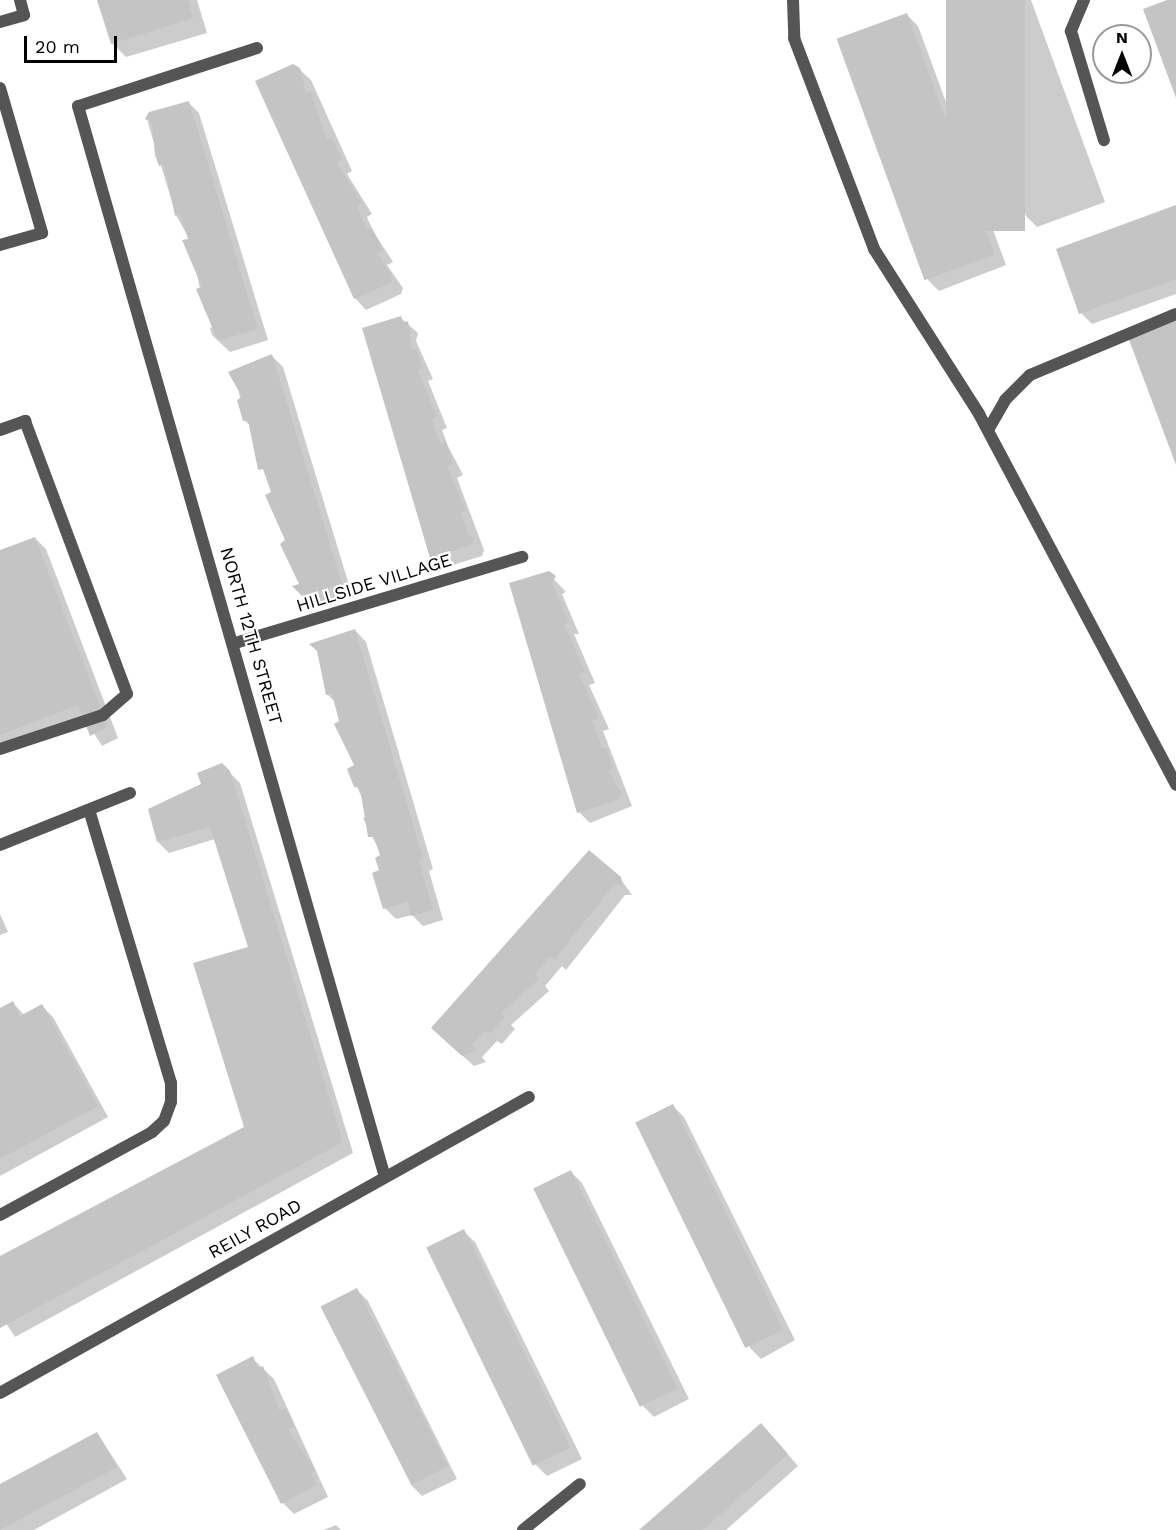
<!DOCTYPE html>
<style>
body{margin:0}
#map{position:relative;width:1176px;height:1530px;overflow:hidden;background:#fff;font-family:"Work Sans",sans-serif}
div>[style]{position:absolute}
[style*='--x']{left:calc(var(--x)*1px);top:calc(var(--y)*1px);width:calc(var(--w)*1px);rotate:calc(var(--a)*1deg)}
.shadow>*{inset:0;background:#0003}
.building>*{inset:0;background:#c4c4c4;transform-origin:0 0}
.lane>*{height:12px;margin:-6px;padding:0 6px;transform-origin:6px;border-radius:6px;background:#555}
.street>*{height:12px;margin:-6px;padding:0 6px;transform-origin:6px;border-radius:6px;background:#555}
span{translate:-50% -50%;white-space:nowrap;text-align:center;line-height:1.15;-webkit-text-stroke:4.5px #fff;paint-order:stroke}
.street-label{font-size:18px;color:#000}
.north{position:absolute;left:1092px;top:24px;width:60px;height:60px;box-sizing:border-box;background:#fff;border:2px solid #999;border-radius:50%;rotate:0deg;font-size:16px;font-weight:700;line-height:24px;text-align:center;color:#000}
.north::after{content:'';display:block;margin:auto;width:21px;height:27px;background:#000;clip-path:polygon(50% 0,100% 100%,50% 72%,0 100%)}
.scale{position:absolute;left:24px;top:36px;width:93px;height:27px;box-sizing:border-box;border:3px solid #000;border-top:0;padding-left:8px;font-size:18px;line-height:21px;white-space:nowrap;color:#000;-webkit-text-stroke:4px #fff;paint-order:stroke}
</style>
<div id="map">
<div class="shadow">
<div style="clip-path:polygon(99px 0,197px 0,207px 33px,126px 57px,112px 43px)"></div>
<div style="clip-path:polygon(950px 0,1031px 0,1105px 202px,1037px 227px,1026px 216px)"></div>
<div style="clip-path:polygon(907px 15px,918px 26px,1006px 265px,939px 291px,928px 280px)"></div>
<div style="clip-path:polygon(299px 69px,311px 80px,352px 171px,347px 174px,372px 214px,367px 217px,373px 231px,393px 262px,387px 265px,403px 288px,401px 294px,366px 310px,355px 298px)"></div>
<div style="clip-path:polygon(188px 102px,199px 113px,268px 340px,230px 352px,212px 335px,210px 328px,216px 325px,204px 309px,190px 240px,176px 215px,148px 123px,150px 113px)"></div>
<div style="clip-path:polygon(1176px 207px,1176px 294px,1092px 324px,1081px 313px)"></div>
<div style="clip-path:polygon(401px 318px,418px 333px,416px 341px,433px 379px,428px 381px,447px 428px,442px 430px,448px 446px,463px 475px,457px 478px,484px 550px,482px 556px,443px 568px,432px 557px)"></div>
<div style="clip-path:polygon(272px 356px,283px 367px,352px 595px,315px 606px,295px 586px,301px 585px,282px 544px,287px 541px,267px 495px,273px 493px,255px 449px,253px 428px,244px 420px,236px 377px)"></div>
<div style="clip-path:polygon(35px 538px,46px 549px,118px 738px,102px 746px,84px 717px,0 749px,0 552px)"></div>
<div style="clip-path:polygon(548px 573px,566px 592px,562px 594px,579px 634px,574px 634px,595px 683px,589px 685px,609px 729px,603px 731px,632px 806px,590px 823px,579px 812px)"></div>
<div style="clip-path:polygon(355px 630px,366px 642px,433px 869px,429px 871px,443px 920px,423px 926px,412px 915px,396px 919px,385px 908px,382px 856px,363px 818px,370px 815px,349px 770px,355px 766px,336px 725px,341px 722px,335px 702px,327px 694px)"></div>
<div style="clip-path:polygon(222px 765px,240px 783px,353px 1153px,15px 1337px,0 1314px,0 1258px,245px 1127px,249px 948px,215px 839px,169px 853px,158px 842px)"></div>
<div style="clip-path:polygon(620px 878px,632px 895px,625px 895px,566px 970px,562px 966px,545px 986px,549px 991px,511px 1025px,515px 1029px,502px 1044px,497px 1041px,482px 1057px,486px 1062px,474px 1066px,444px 1039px)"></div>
<div style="clip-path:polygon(0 914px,8px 932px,0 935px)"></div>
<div style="clip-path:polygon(13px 1003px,25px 1016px,42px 1006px,53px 1017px,108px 1117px,0 1176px,0 1009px)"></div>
<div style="clip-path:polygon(673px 1106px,684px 1117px,795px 1340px,761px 1359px,750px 1348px)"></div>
<div style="clip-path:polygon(571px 1172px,582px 1183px,689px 1399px,654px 1417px,643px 1406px)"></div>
<div style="clip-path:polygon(463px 1231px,475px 1242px,582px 1459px,547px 1476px,536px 1465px)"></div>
<div style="clip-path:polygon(357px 1290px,368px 1301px,457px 1479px,422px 1496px,411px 1485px)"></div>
<div style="clip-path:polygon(252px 1358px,274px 1379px,328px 1497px,294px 1514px,283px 1503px,218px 1375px)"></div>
<div style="clip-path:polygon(97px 1433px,127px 1479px,34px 1530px,0 1530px,0 1486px)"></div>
<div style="clip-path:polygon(772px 1436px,798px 1466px,726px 1530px,642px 1530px)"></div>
<div style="clip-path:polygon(336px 1525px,341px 1530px,324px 1530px)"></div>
</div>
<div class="building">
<div style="clip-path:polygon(97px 0,188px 0,193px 18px,111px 44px)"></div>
<div style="left:946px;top:0;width:79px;height:231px"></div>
<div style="clip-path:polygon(1167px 0,1176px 0,1176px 98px,1143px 9px)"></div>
<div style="left:907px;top:13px;width:257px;height:75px;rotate:70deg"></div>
<div style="clip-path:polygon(293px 64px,300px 68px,306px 93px,311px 92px,327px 140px,332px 138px,342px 160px,337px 163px,362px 203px,357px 206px,367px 229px,372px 228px,383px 250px,377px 254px,392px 275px,391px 283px,354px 299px,255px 81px)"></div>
<div style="clip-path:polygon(189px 101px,258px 329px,218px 341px,196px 289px,202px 287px,182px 240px,188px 239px,180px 214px,175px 216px,164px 164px,159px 166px,155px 155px,152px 123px,145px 119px,149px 112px)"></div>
<div style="clip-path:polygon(1176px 205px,1176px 279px,1079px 314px,1056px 249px)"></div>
<div style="clip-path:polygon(401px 316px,403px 323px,408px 321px,412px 350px,417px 349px,423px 368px,418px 370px,437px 417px,432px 419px,440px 444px,446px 442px,453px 464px,447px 466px,466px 510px,461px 513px,468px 534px,474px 538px,471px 545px,430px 558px,362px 328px)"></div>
<div style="clip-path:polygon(1176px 319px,1176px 465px,1128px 337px)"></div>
<div style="clip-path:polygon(272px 354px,342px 584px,302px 596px,292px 586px,299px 584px,280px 544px,285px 540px,265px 495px,271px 492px,263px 469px,258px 470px,248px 420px,243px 421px,237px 400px,242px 397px,228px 372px)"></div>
<div style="clip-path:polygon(35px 537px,108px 727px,90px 736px,78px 705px,0 735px,0 550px)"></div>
<div style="clip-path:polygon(549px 571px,556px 576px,552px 583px,569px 623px,564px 624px,585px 672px,579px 674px,599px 718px,592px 720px,602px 748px,607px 748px,613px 769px,608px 770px,622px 794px,618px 800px,577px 813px,509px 583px)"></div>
<div style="clip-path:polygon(355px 629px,423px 858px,419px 860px,433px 910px,411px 916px,408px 902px,383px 909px,372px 873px,379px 870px,375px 858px,380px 855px,374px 837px,368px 837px,360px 788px,354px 787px,347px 769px,354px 765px,334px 724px,339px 721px,332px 694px,326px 695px,317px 651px,309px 644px)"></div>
<div style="clip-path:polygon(222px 763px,230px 771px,343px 1142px,0 1328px,0 1256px,244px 1127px,193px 963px,248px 947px,210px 827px,157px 842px,148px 809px,201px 784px,197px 773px)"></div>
<div style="clip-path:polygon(589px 850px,621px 877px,622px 884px,614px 885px,554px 960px,550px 956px,535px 974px,539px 979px,501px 1013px,505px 1017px,490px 1033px,485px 1031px,472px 1045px,476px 1050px,462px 1056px,431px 1028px)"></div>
<div style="clip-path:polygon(13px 1001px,20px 1016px,42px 1004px,98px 1106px,0 1159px,0 1008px)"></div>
<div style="left:673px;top:1104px;width:251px;height:42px;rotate:64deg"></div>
<div style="left:571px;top:1170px;width:243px;height:42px;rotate:64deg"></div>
<div style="left:464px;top:1229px;width:243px;height:42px;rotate:64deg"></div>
<div style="left:357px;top:1288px;width:200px;height:41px;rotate:63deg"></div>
<div style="clip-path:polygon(253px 1356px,258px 1368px,263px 1366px,279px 1410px,286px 1409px,294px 1426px,288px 1429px,315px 1470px,311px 1473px,317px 1485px,281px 1504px,216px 1375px)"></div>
<div style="clip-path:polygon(761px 1423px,788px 1454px,703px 1530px,639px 1530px)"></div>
<div style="clip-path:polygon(97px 1432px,117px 1467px,0 1530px,0 1484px)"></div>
</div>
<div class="lane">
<div style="--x:793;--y:0;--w:38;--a:88"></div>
<div style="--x:794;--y:38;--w:226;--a:69.2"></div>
<div style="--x:874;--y:249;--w:196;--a:57.5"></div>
<div style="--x:979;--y:414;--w:420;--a:62"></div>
<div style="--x:1084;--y:0;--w:34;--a:113"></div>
<div style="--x:1071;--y:31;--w:114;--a:73.2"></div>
<div style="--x:0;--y:22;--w:25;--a:-16"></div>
<div style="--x:24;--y:15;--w:16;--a:-105"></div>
<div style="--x:0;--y:88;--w:151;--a:73.8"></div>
<div style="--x:42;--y:233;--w:44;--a:164.1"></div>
<div style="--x:0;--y:430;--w:27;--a:-20"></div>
<div style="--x:25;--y:421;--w:291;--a:69.5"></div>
<div style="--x:127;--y:694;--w:32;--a:139"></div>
<div style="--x:103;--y:715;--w:108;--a:161.7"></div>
<div style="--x:988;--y:430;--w:34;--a:-60"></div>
<div style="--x:1005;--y:400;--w:35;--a:-45"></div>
<div style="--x:1030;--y:375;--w:158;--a:-22.7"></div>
<div style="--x:0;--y:845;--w:140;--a:-21.8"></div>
<div style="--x:0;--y:1215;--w:173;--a:-28.6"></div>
<div style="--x:152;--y:1132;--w:16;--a:-43"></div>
<div style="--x:164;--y:1121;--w:20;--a:-70"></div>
<div style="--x:171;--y:1102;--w:19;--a:-90"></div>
<div style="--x:171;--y:1083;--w:285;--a:-106.7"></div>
<div style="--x:523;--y:1530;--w:73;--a:-38.9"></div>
</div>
<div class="street">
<div style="--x:257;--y:48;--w:188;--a:162"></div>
<div style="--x:78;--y:106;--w:1114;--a:74.01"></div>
<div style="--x:235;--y:643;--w:300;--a:-16.7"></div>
<div style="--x:0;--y:1393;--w:606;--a:-29.23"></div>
</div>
<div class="street-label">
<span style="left:374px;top:583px;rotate:-17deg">HILLSIDE VILLAGE</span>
<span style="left:251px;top:636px;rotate:74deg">NORTH 12TH STREET</span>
<span style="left:255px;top:1229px;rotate:-29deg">REILY ROAD</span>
</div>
<div class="north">N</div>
<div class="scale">20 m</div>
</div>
